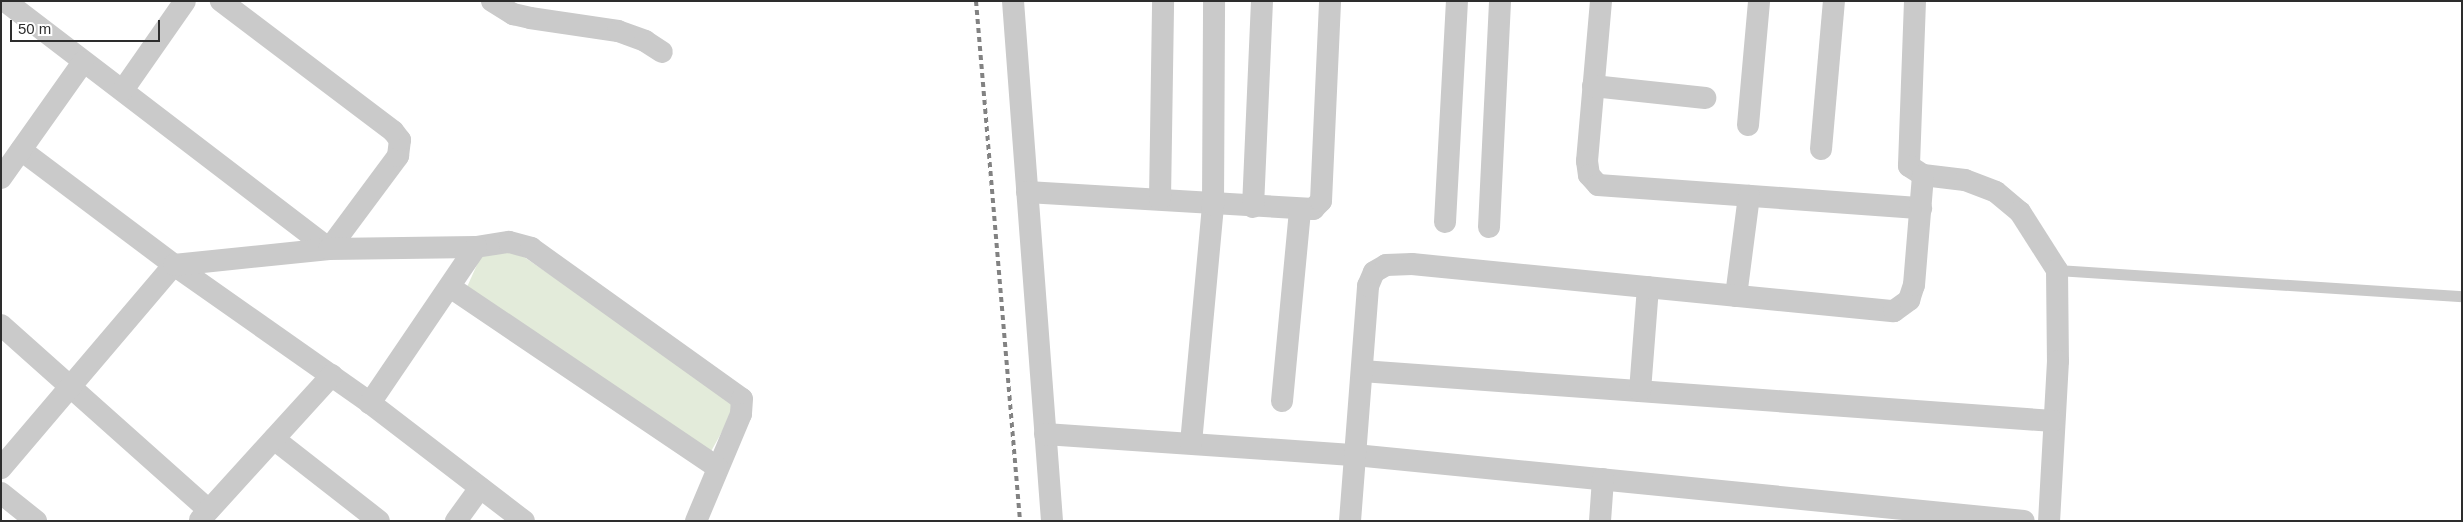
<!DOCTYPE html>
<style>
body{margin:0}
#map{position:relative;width:2463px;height:522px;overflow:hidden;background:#fff;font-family:Arial,sans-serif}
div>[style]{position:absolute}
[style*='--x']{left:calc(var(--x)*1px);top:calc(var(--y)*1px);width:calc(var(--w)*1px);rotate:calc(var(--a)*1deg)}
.green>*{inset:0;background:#e3ebda}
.lane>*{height:11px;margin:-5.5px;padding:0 5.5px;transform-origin:5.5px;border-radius:5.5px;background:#cacaca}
.street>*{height:22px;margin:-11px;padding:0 11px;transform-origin:11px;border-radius:11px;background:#cacaca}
.rail>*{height:4px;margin-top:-2px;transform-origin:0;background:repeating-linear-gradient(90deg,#828282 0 5px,transparent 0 9px)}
span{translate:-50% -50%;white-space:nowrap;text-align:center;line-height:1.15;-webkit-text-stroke:5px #fff;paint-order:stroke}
.frame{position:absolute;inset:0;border:2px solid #2d2d2d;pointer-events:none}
.scale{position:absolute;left:10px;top:20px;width:150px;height:22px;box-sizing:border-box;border:2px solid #2d2d2d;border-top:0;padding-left:6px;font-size:15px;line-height:18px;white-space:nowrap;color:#2d2d2d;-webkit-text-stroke:4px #fff;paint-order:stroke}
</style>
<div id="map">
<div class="green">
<div style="clip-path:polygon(508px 246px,738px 403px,709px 455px,467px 287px,480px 258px)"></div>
</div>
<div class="lane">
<div style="--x:2057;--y:270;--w:406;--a:3.7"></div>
</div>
<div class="street">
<div style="--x:5;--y:1;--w:408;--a:37.4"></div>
<div style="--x:329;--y:249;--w:116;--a:-53.4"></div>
<div style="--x:398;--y:156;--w:16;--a:-83"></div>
<div style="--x:400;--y:140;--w:11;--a:-128"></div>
<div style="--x:393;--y:131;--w:216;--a:-142.9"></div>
<div style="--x:492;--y:1;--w:25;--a:32"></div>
<div style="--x:513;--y:14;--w:17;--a:13"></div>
<div style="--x:530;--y:18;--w:89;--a:8.4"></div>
<div style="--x:618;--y:31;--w:29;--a:20"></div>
<div style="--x:645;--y:41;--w:20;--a:33"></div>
<div style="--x:1013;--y:1;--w:521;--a:85.71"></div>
<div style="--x:1601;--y:1;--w:161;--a:95"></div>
<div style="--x:1587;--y:161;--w:14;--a:82"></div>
<div style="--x:1589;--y:175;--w:13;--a:48"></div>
<div style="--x:1598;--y:185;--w:324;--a:4.1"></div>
<div style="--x:1915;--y:1;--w:165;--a:92.1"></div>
<div style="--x:1909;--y:166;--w:17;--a:33"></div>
<div style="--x:1923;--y:175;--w:42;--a:6.8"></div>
<div style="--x:1965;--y:180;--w:33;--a:21"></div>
<div style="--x:1996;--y:192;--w:31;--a:40"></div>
<div style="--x:2020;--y:212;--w:69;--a:57.5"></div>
<div style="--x:2057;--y:270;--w:91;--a:89.4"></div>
<div style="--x:2058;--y:361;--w:160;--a:93.2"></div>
<div style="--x:1593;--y:86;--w:113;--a:6.1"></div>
<div style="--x:123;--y:90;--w:108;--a:-55.1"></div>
<div style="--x:1748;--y:125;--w:124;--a:-84.9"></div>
<div style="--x:1821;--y:149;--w:149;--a:-85"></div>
<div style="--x:21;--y:150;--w:191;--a:36.9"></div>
<div style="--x:174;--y:265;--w:240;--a:35.1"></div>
<div style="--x:370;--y:403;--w:194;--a:37.5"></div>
<div style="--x:1;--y:178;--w:142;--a:-54.7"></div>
<div style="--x:1027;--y:192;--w:287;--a:3.4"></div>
<div style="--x:1313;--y:209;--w:11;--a:-45"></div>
<div style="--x:1321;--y:201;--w:200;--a:-87.4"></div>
<div style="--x:1160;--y:199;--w:198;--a:-89.1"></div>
<div style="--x:1253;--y:207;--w:206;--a:-87.5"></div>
<div style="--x:1445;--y:222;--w:221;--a:-86.9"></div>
<div style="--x:1489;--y:227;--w:226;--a:-87.2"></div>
<div style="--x:476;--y:247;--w:33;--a:-9"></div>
<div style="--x:509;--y:242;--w:23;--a:15"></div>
<div style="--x:531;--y:248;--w:259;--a:35.6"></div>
<div style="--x:742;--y:399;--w:15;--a:94"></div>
<div style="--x:741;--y:414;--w:116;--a:112.8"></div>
<div style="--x:450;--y:287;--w:322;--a:34"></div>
<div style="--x:1736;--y:296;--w:101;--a:-82.6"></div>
<div style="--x:1;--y:325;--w:278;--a:41.7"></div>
<div style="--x:1362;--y:371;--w:693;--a:4.14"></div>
<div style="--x:1640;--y:391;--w:104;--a:-85.6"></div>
<div style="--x:1282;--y:401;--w:192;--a:-84.6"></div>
<div style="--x:1045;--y:434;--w:311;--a:3.9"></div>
<div style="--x:1355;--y:455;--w:672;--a:5.63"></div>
<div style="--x:274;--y:439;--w:133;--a:38"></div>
<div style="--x:1191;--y:443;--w:239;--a:-84.7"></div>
<div style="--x:1213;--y:205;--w:204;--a:-89.7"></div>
<div style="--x:1;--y:468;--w:267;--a:-49.6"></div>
<div style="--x:174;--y:265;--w:156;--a:-5.9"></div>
<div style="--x:329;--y:249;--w:147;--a:-0.8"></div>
<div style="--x:476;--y:247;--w:189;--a:124.2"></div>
<div style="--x:1;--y:493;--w:45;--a:38.7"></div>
<div style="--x:200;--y:520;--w:196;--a:-47.7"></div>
<div style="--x:456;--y:521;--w:41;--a:-54"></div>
<div style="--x:1350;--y:521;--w:236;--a:-85.6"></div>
<div style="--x:1368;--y:286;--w:15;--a:-67"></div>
<div style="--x:1374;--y:272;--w:14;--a:-30"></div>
<div style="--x:1386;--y:265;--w:26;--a:-2"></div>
<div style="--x:1412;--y:264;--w:484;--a:5.6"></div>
<div style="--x:1894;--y:311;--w:19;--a:-36"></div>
<div style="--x:1909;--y:300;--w:16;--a:-72"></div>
<div style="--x:1914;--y:285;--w:110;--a:-85.3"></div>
<div style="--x:1600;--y:521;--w:42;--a:-85.9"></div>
</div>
<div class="rail">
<div style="--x:976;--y:1;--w:522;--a:85.16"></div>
</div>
<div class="frame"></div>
<div class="scale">50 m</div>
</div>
